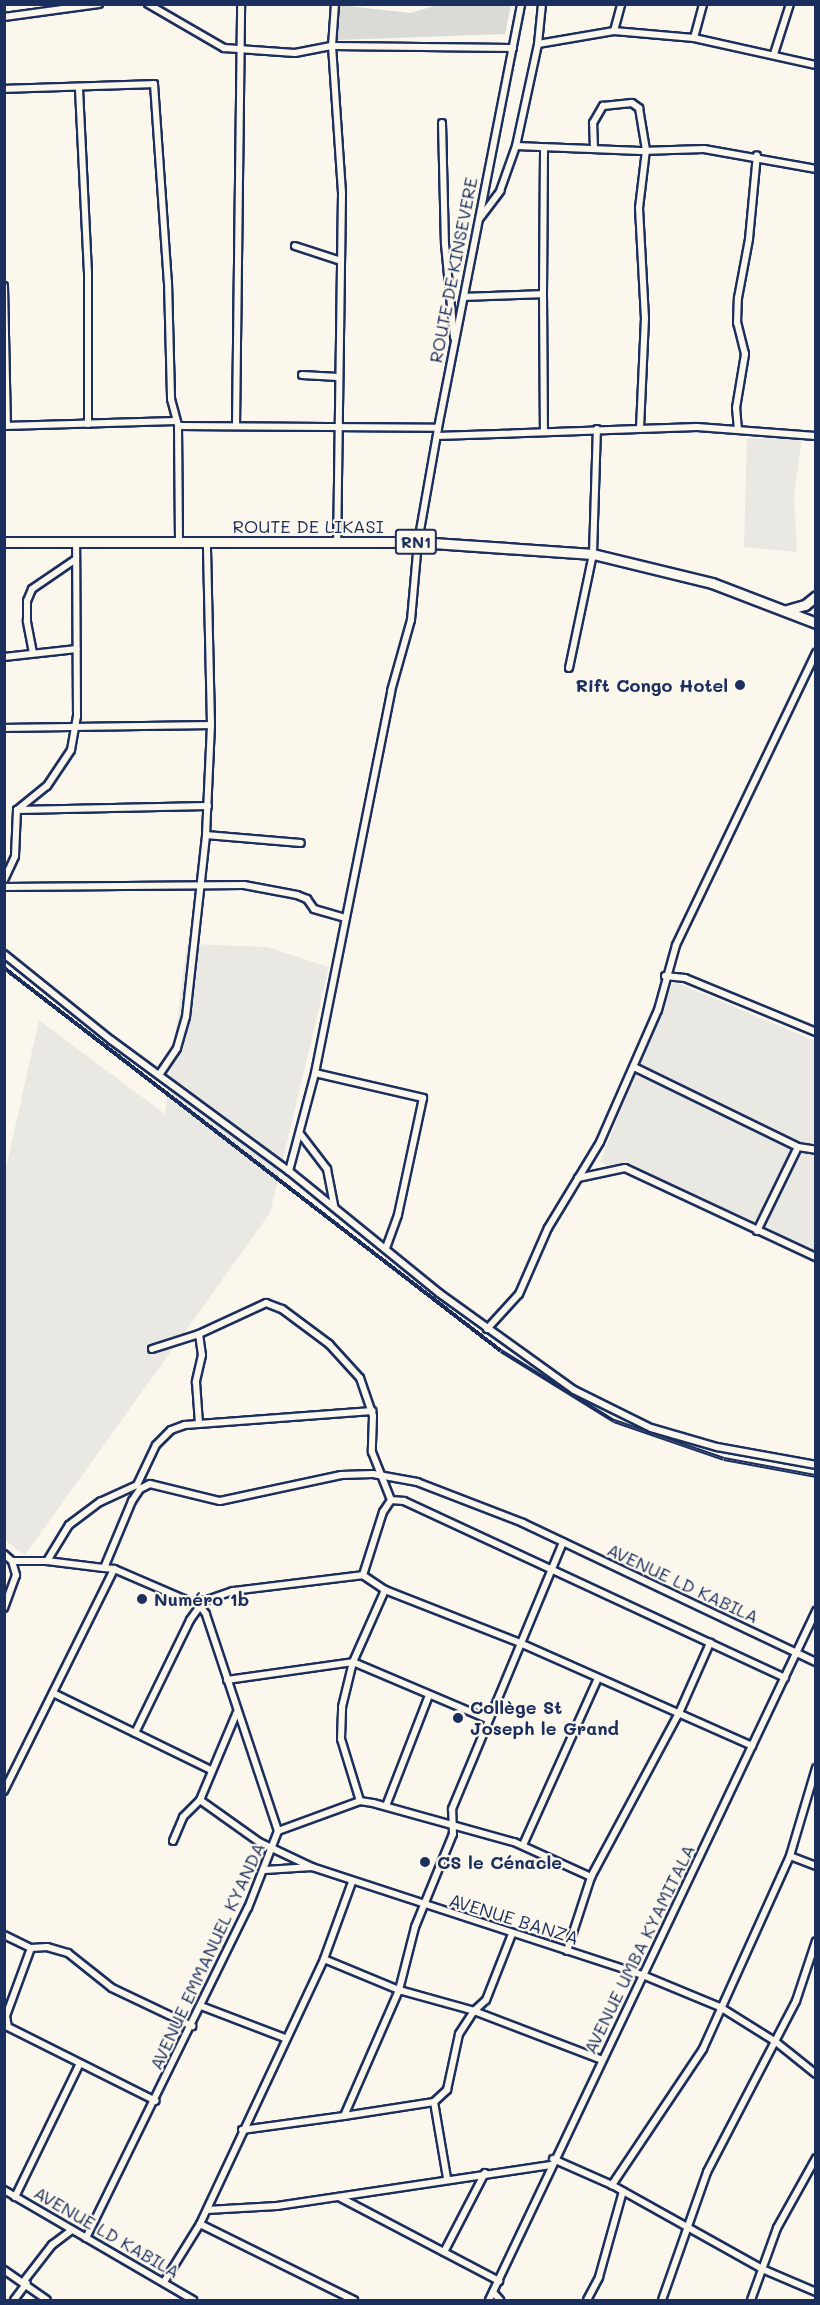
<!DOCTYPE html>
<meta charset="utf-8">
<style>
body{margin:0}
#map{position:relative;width:820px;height:2305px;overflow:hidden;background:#fbf7ec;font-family:Mali,sans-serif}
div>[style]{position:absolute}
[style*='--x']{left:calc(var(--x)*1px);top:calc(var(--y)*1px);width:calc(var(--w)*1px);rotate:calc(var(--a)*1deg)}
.built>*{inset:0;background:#eae8e2}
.green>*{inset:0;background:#dadad7}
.roads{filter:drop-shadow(2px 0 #1b2f5e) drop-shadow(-2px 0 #1b2f5e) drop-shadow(0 2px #1b2f5e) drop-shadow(0 -2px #1b2f5e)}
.minor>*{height:6px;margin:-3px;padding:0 3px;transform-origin:3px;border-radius:3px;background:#fbf7ec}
.highway>*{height:9px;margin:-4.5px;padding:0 4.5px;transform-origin:4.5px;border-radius:4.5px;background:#fbf7ec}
.rail>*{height:4px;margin-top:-2px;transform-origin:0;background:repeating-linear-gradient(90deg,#fbf7ec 0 4.5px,#1b2f5e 0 9px);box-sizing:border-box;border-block:2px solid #1b2f5e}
.dots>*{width:16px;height:16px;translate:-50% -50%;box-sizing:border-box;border:3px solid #fbf7ec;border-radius:50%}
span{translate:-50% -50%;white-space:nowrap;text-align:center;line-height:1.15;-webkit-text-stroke:4.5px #fbf7ec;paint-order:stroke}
.shield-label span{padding:2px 4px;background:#fbf7ec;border:2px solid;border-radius:4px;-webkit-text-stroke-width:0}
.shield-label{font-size:16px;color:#1b2f5e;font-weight:700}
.street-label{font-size:18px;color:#1b2f5e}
.poi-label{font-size:18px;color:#1b2f5e;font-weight:700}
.right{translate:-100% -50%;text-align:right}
.left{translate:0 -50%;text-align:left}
.frame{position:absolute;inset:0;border:6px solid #1b2f5e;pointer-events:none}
</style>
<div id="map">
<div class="built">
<div style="clip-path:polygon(747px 438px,802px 439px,794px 495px,797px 552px,744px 547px)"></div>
<div style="clip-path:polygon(187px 944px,267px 947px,329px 967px,270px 1213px,25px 1555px,5px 1540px,5px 1172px,39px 1020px,165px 1114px)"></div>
<div style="clip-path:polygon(673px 981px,815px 1041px,815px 1264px,600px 1162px)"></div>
</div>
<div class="green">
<div style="clip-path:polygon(338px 5px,411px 13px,437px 5px,511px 5px,505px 34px,338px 40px)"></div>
</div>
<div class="roads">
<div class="minor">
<div style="--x:148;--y:4;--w:88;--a:30.1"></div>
<div style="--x:224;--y:48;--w:71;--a:4"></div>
<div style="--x:295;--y:53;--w:38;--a:-11"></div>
<div style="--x:332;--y:46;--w:181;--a:0.6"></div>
<div style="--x:335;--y:4;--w:42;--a:94.1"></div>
<div style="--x:332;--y:46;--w:148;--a:86.1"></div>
<div style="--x:342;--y:194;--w:349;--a:90.8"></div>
<div style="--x:4;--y:17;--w:96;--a:-7.8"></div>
<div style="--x:614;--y:31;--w:80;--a:5"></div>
<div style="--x:694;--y:38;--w:125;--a:12.5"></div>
<div style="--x:694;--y:38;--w:35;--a:-75"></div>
<div style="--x:538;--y:44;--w:77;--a:-9.7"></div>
<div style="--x:614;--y:31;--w:28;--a:-75"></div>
<div style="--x:774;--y:54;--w:52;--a:-72.3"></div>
<div style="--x:4;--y:89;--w:150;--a:-1.9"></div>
<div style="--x:154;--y:84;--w:198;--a:86"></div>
<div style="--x:168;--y:282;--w:117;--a:88.5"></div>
<div style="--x:171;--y:399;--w:28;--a:75"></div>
<div style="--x:178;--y:426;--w:117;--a:89.5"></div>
<div style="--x:79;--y:89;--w:184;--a:87.2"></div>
<div style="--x:88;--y:273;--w:151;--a:90"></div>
<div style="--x:442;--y:123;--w:121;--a:88.6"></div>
<div style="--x:445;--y:244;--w:94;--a:84.5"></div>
<div style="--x:516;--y:146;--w:125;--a:2.3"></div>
<div style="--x:641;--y:151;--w:63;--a:-1.8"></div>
<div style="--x:704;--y:149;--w:114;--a:10.1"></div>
<div style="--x:594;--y:149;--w:26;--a:-92"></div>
<div style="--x:593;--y:123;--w:20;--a:-60"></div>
<div style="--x:603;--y:106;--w:29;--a:-6"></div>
<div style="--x:632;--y:103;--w:9;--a:36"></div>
<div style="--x:639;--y:108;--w:43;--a:80.5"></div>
<div style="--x:646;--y:150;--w:58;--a:96.9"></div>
<div style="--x:639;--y:208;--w:110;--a:86.9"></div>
<div style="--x:645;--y:318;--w:110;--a:92.6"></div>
<div style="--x:480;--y:218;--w:34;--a:-53"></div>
<div style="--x:500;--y:191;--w:48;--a:-70.4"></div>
<div style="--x:516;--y:146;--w:104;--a:-77.8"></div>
<div style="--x:538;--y:44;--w:40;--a:-84.3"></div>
<div style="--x:295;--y:246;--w:48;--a:18.1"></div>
<div style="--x:4;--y:286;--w:139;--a:88.8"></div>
<div style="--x:543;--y:294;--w:145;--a:-89.6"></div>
<div style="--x:465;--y:297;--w:78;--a:-2.2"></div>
<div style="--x:543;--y:294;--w:136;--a:89.6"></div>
<div style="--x:302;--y:375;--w:36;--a:3"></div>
<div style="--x:236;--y:425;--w:421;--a:-89.3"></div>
<div style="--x:4;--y:426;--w:172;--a:-1.7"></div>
<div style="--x:178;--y:426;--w:260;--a:0.4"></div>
<div style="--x:738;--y:430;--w:22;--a:-95"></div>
<div style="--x:736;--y:408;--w:55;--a:-80.5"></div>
<div style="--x:745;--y:354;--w:32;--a:-104"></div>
<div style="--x:737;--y:323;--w:25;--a:-88"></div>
<div style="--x:738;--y:298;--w:60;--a:-79.4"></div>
<div style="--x:749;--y:239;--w:84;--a:-84.6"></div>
<div style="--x:437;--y:436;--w:260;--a:-2"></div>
<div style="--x:697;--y:427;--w:119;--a:4.3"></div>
<div style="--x:33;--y:653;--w:33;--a:-101"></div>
<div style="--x:27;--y:621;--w:20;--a:-90"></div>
<div style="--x:27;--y:601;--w:13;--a:-67"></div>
<div style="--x:32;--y:589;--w:53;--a:-34.3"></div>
<div style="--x:4;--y:657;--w:73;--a:-6.3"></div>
<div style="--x:569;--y:668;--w:116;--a:-78.1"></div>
<div style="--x:593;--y:554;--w:125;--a:-88.2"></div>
<div style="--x:4;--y:728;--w:207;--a:-0.8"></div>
<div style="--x:17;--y:810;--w:191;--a:-1.2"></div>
<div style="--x:206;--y:835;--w:95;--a:4.8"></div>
<div style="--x:4;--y:880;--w:26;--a:-65"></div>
<div style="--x:15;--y:856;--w:46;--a:-87.5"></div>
<div style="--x:17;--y:810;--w:38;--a:-39"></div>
<div style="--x:47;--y:786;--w:43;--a:-56.3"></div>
<div style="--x:71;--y:750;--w:35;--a:-80"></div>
<div style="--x:77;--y:716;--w:174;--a:-90.3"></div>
<div style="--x:4;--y:887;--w:240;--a:-0.5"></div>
<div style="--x:244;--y:885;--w:54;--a:10.7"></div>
<div style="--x:297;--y:895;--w:11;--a:22"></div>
<div style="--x:307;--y:899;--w:12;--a:55"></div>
<div style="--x:314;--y:909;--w:33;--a:16"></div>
<div style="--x:4;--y:954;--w:137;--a:38.8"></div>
<div style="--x:111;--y:1040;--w:221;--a:36.4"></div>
<div style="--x:289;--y:1171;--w:193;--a:39.1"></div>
<div style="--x:439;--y:1293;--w:166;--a:35.7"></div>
<div style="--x:574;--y:1390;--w:86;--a:26.3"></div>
<div style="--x:651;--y:1428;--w:69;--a:16.1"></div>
<div style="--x:717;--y:1447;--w:101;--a:10.3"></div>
<div style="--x:665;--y:976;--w:20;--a:6"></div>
<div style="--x:685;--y:978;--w:142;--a:22.4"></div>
<div style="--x:634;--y:1067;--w:182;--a:26"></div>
<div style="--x:315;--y:1073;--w:111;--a:13"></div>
<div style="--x:423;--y:1098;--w:120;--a:102.1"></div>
<div style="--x:398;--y:1215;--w:35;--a:110"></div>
<div style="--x:159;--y:1075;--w:32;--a:-56"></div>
<div style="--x:177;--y:1048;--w:32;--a:-74"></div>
<div style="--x:186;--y:1017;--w:183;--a:-83.7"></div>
<div style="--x:206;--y:835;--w:110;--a:-87.4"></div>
<div style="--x:211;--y:725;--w:182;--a:-91.3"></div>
<div style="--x:301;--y:1135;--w:43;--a:52.6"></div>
<div style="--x:327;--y:1169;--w:38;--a:79"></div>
<div style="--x:289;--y:1171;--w:101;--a:-75.1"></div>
<div style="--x:315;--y:1073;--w:389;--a:-78.7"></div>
<div style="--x:391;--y:691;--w:74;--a:-74.3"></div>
<div style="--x:411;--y:620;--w:78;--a:-84.9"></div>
<div style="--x:418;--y:542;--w:116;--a:-80"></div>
<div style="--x:438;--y:428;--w:432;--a:-78.9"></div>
<div style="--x:578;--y:1178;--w:48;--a:-12"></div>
<div style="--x:625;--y:1168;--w:211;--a:25"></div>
<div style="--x:757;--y:1231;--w:93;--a:-64"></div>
<div style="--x:798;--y:1147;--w:18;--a:9"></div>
<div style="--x:487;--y:1329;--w:47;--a:-47.6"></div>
<div style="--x:519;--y:1294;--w:72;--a:-66.3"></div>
<div style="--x:548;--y:1228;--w:100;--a:-58.8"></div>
<div style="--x:600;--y:1142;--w:144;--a:-66.3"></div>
<div style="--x:658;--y:1010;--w:67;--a:-74.5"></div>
<div style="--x:676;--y:945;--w:324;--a:-64.4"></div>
<div style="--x:199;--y:1334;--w:21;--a:82"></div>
<div style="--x:202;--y:1355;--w:28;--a:103"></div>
<div style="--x:196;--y:1382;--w:42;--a:85.9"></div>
<div style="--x:152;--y:1349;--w:49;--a:-17.7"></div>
<div style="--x:199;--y:1334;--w:74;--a:-24.8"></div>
<div style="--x:266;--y:1303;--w:17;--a:21"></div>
<div style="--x:282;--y:1309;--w:59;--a:36.7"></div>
<div style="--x:329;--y:1344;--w:46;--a:47.6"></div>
<div style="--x:360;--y:1378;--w:40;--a:71.1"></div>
<div style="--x:373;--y:1416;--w:36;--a:92"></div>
<div style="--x:372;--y:1452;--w:52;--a:68.4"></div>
<div style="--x:391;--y:1500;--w:13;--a:4"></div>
<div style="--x:404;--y:1501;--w:420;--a:24.9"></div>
<div style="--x:4;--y:1554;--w:11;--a:41"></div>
<div style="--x:12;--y:1561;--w:15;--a:74"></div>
<div style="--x:16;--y:1575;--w:35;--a:110"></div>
<div style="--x:12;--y:1561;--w:35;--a:0"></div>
<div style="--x:47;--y:1561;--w:57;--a:7"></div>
<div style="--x:104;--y:1568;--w:73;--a:-67.3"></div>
<div style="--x:132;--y:1501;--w:14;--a:-56"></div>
<div style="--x:140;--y:1489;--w:11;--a:-27"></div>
<div style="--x:150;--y:1484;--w:72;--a:13.7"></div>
<div style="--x:220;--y:1501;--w:124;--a:-12.1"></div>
<div style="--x:341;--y:1475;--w:32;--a:-2"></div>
<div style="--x:373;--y:1474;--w:45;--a:10.3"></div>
<div style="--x:417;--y:1482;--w:114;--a:21.1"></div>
<div style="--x:523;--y:1523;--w:324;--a:25.4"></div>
<div style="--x:47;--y:1561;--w:42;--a:-58.6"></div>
<div style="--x:69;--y:1525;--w:39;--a:-37"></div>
<div style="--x:100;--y:1502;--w:41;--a:-24.7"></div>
<div style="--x:137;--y:1485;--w:44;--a:-64.6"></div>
<div style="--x:156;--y:1445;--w:21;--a:-45"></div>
<div style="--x:171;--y:1430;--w:15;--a:-20"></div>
<div style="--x:185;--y:1425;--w:188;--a:-4.3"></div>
<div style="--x:385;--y:1590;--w:145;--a:21.4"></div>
<div style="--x:520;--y:1643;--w:254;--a:23.9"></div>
<div style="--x:227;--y:1680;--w:127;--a:-8.1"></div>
<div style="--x:353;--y:1662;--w:146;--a:23"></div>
<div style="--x:53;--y:1693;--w:176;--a:26"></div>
<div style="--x:135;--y:1733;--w:126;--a:-64"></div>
<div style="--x:190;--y:1620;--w:24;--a:-54"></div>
<div style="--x:204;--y:1601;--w:31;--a:-19"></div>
<div style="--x:233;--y:1591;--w:131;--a:-7"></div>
<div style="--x:816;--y:1768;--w:92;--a:106.5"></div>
<div style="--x:790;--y:1856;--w:212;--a:114.3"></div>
<div style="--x:703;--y:2049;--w:164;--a:123.8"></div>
<div style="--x:612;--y:2185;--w:172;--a:29.2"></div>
<div style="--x:762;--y:2269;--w:59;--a:23.1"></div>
<div style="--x:4;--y:1791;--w:248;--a:-63.6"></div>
<div style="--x:200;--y:1800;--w:72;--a:35.4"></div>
<div style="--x:259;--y:1842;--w:59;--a:25.3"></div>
<div style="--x:312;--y:1867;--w:350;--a:18.1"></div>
<div style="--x:645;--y:1976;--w:81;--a:22.5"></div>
<div style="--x:720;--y:2007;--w:66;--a:32"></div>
<div style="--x:776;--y:2042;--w:51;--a:38.7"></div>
<div style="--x:360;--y:1801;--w:65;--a:-107"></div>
<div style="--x:341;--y:1739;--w:32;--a:-88"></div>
<div style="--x:342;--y:1707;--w:46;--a:-76.3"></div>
<div style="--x:353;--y:1662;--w:79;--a:-66"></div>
<div style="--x:385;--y:1590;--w:27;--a:-146"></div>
<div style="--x:363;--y:1575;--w:66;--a:-72.4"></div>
<div style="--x:383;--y:1512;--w:14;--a:-56"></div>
<div style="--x:386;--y:1806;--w:119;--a:-68.8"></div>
<div style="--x:278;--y:1831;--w:87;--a:-20.1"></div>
<div style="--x:360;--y:1801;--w:13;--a:9"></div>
<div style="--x:373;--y:1803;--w:146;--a:15.5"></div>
<div style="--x:514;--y:1842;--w:85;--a:24.4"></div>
<div style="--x:173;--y:1841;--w:26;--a:-67"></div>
<div style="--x:183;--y:1817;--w:24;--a:-45"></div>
<div style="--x:200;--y:1800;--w:95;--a:-67.2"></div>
<div style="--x:523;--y:1845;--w:181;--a:-65.8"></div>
<div style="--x:790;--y:1856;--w:28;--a:21"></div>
<div style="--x:265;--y:1870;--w:47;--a:-3.7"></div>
<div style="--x:4;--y:1935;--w:30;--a:26"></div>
<div style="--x:31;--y:1948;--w:72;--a:110.2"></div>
<div style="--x:6;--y:2016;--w:11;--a:80"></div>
<div style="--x:8;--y:2027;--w:165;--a:26.6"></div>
<div style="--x:31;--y:1948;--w:16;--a:-4"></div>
<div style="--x:47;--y:1947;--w:22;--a:16"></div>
<div style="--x:68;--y:1953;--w:56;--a:38.5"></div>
<div style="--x:112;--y:1988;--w:89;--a:25.4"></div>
<div style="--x:567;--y:1951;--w:78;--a:-72"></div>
<div style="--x:591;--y:1877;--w:186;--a:-61.8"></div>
<div style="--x:679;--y:1713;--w:77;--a:-66.1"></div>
<div style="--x:324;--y:1959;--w:81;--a:22.5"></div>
<div style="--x:399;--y:1990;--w:65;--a:-75.7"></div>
<div style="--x:415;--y:1927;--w:100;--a:-67.8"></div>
<div style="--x:453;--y:1834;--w:25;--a:-92"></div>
<div style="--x:452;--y:1809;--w:289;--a:-67.4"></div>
<div style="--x:201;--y:2006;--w:90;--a:20.9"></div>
<div style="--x:434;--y:2102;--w:18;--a:-43"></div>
<div style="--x:447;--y:2090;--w:57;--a:-77.9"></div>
<div style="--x:459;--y:2034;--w:27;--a:-57"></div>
<div style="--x:474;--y:2011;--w:137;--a:20.9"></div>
<div style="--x:344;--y:2116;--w:91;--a:-8.8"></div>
<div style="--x:434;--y:2102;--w:77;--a:80.3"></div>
<div style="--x:242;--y:2130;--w:103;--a:-7.8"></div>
<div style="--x:344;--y:2116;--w:137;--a:-66.4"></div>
<div style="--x:399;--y:1990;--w:78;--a:15.6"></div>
<div style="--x:474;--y:2011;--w:16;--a:-43"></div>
<div style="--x:486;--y:2000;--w:71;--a:-68.5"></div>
<div style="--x:553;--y:2159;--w:64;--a:23.8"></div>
<div style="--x:4;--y:2190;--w:219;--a:30.2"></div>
<div style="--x:15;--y:2197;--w:147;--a:-64.1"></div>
<div style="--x:339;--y:2197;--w:181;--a:27.7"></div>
<div style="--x:207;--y:2210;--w:70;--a:-3.3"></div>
<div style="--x:277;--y:2206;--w:277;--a:-8.5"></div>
<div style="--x:200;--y:2224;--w:172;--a:26.3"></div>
<div style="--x:86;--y:2238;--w:368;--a:-63.9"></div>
<div style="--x:248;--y:1908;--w:83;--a:-68.7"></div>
<div style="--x:278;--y:1831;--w:229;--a:-108.4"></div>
<div style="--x:206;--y:1614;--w:10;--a:-127"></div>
<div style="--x:200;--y:1606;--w:94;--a:-156.7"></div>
<div style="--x:114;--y:1569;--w:10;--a:-174"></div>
<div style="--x:444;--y:2252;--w:89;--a:-62.6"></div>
<div style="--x:4;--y:2270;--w:52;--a:34.9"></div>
<div style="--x:24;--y:2281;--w:46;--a:-52.1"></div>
<div style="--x:52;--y:2245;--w:25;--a:-37"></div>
<div style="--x:164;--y:2282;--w:68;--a:-58.2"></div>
<div style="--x:200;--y:2224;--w:293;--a:-64.9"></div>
<div style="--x:324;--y:1959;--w:82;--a:-70"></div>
<div style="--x:493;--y:2292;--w:11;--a:49"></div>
<div style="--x:14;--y:2300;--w:21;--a:-53"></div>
<div style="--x:489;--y:2300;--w:763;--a:-64.61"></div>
<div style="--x:587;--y:2300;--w:26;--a:-62"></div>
<div style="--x:599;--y:2277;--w:89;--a:-74.4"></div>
<div style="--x:662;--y:2300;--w:136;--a:-70.6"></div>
<div style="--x:707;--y:2172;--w:193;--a:-62.5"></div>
<div style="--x:796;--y:2001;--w:63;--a:-71.6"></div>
<div style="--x:751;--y:2300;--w:77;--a:-70.1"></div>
<div style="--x:777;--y:2228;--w:80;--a:-60.9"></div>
</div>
<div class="highway">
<div style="--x:4;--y:542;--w:414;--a:0"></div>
<div style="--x:418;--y:542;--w:175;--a:3.9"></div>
<div style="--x:593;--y:554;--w:122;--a:13.7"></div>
<div style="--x:712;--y:583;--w:111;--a:21"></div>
<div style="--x:787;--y:610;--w:19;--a:-16"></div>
<div style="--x:805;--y:605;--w:14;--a:-39"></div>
</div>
</div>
<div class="rail">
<div style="--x:4;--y:968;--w:627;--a:37.62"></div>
<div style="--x:501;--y:1351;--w:133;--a:31.8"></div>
<div style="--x:614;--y:1421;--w:116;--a:19.1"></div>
<div style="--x:724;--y:1459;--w:94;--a:10.5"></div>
</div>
<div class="dots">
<div style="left:740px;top:685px;background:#1b2f5e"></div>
<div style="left:142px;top:1599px;background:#1b2f5e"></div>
<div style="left:458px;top:1718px;background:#1b2f5e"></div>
<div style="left:425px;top:1862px;background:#1b2f5e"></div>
</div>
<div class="shield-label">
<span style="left:416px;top:542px">RN1</span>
</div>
<div class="street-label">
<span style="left:453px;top:270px;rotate:-79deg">ROUTE DE KINSEVERE</span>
<span style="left:308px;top:526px">ROUTE DE LIKASI</span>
<span style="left:683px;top:1583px;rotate:25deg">AVENUE LD KABILA</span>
<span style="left:514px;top:1919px;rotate:17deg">AVENUE BANZA</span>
<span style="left:639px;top:1949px;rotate:-64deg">AVENUE UMBA KYAMITALA</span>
<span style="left:207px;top:1956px;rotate:-65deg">AVENUE EMMANUEL KYANDA</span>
<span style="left:107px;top:2232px;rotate:30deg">AVENUE LD KABILA</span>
</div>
<div class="poi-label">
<span class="right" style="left:728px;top:685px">Rift Congo Hotel</span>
<span class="left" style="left:154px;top:1599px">Numéro 1b</span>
<span class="left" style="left:470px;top:1718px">Collège St<br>Joseph le Grand</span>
<span class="left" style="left:437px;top:1862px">CS le Cénacle</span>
</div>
<div class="frame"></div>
</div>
